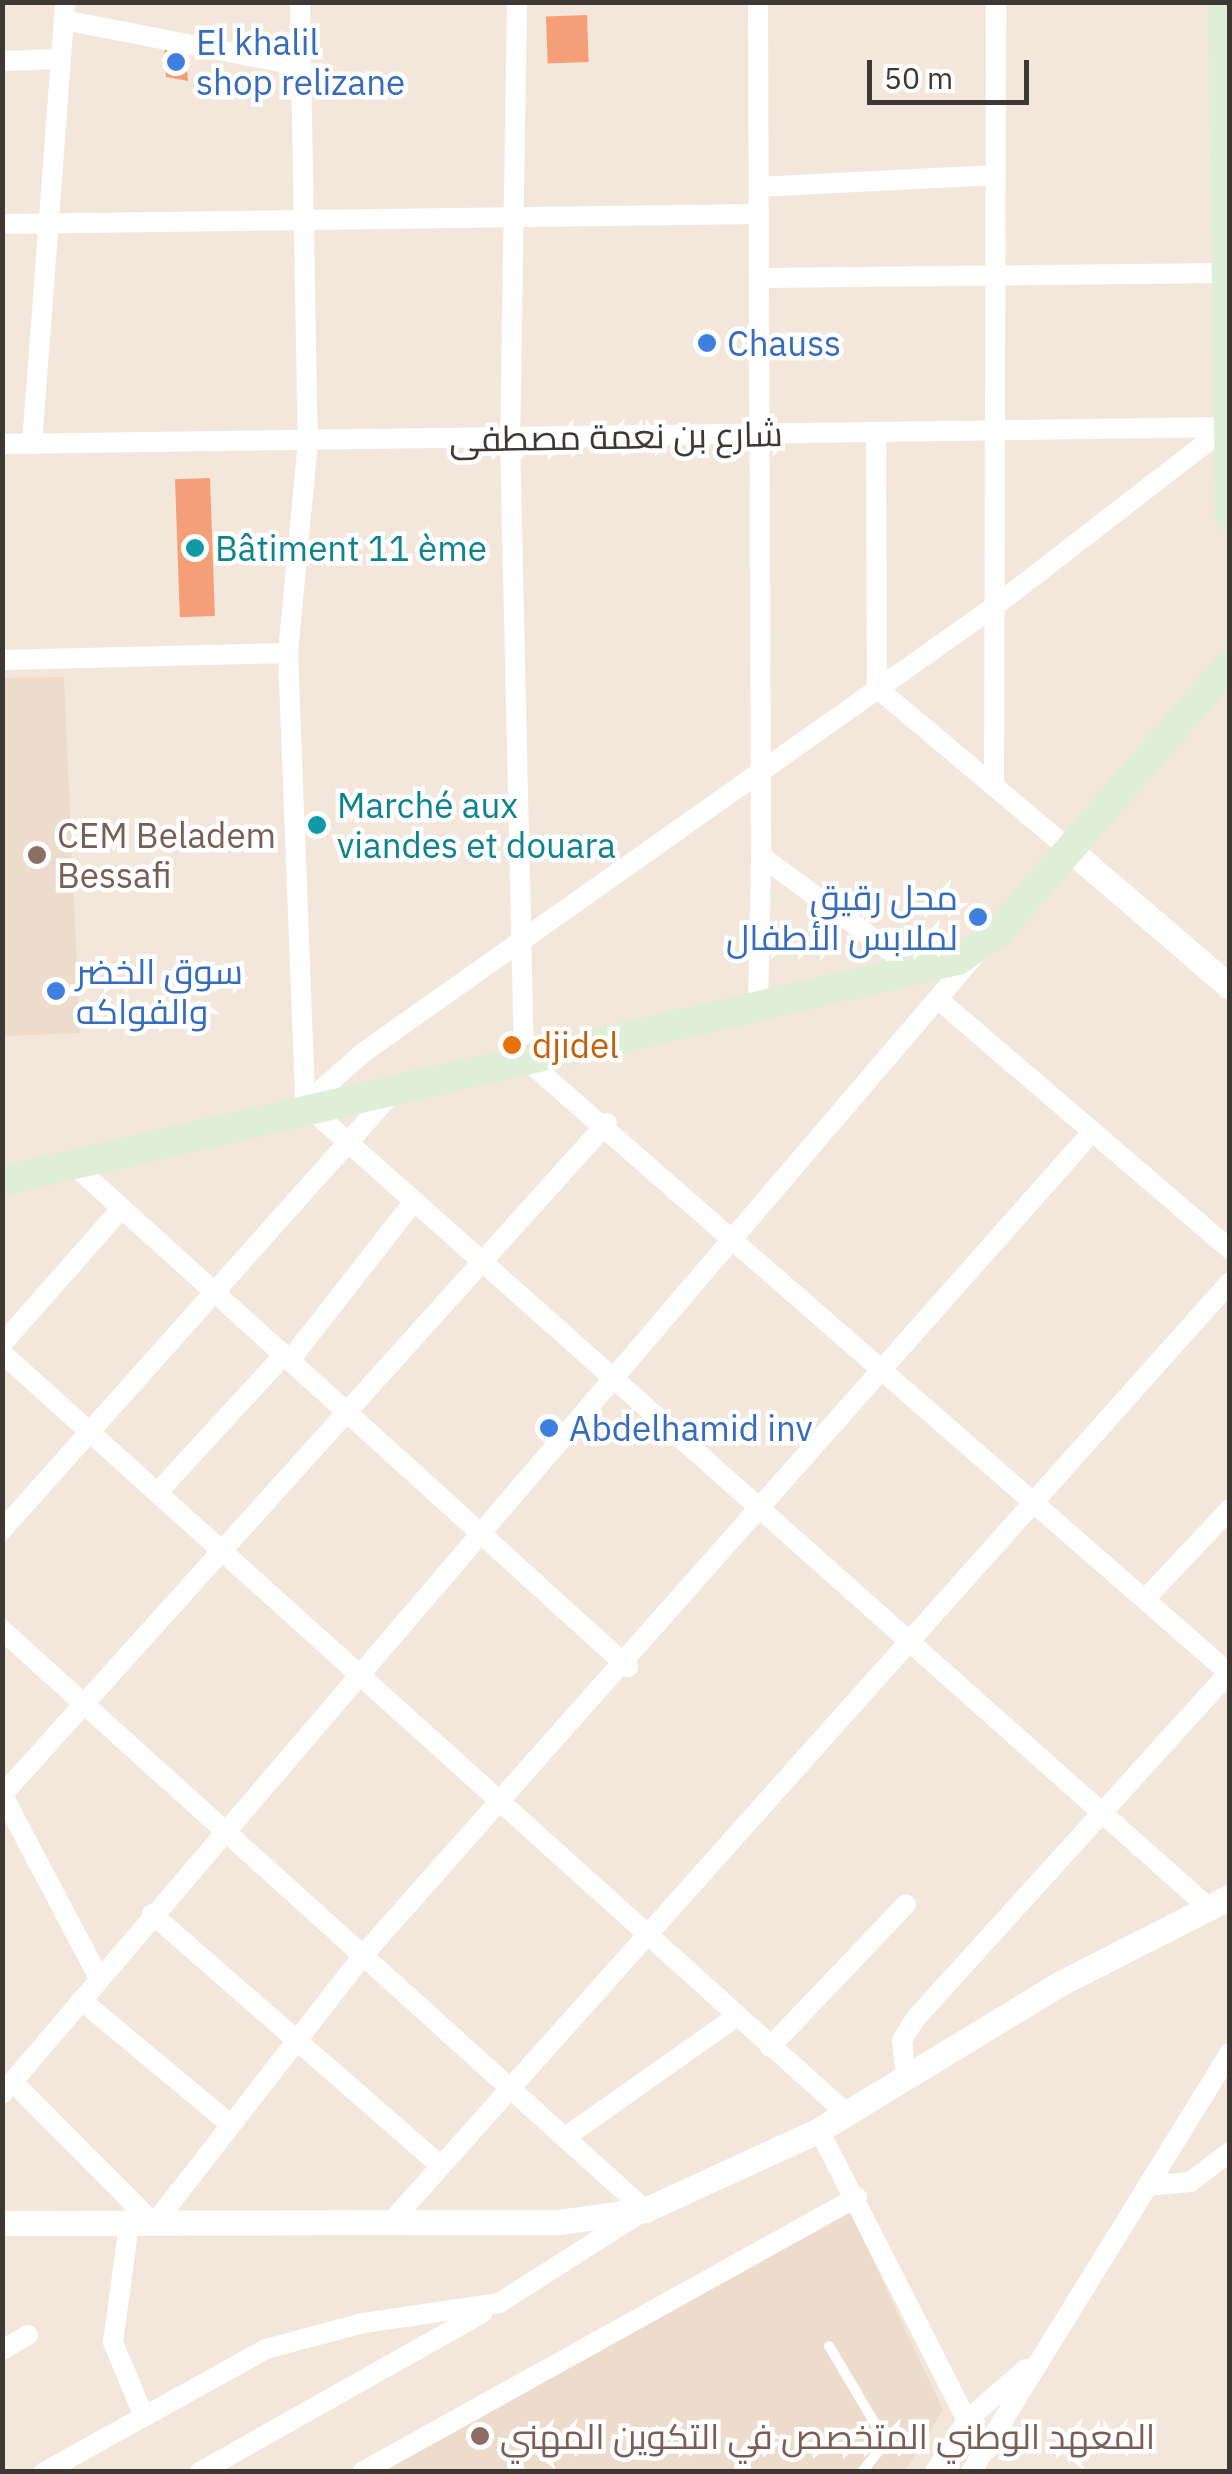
<!DOCTYPE html>
<meta charset="utf-8">
<style>
body{margin:0}
#map{position:relative;width:1232px;height:2474px;overflow:hidden;background:#f3e7dc;font-family:"IBM Plex Sans",Cairo,sans-serif}
div>[style]{position:absolute}
[style*='--x']{left:calc(var(--x)*1px);top:calc(var(--y)*1px);width:calc(var(--w)*1px);rotate:calc(var(--a)*1deg)}
.built>*{inset:0;background:#eddbcb}
.building>*{inset:0;background:#f59f78;transform-origin:0 0}
.service>*{height:10px;margin:-5px;padding:0 5px;transform-origin:5px;border-radius:5px;background:#fff}
.minor>*{height:20px;margin:-10px;padding:0 10px;transform-origin:10px;border-radius:10px;background:#fff}
.tertiary>*{height:25px;margin:-12.5px;padding:0 12.5px;transform-origin:12.5px;border-radius:12.5px;background:#fff}
.secondary>*{height:30px;margin:-15px;padding:0 15px;transform-origin:15px;border-radius:15px;background:#deeed7}
.dots>*{width:28px;height:28px;translate:-50% -50%;box-sizing:border-box;border:5px solid #fff;border-radius:50%}
span{translate:-50% -50%;white-space:nowrap;text-align:center;line-height:1.15;-webkit-text-stroke:9px #fff;paint-order:stroke}
.shop-label{font-size:35px;color:#366cbe}
.left{translate:0 -50%;text-align:left}
.right{translate:-100% -50%;text-align:right}
.street-label{font-size:35px;color:#3d3834}
.culture-label{font-size:35px;color:#0d838f}
.education-label{font-size:35px;color:#785e54}
.food-label{font-size:35px;color:#c56008}
.frame{position:absolute;inset:0;border:5px solid #3d3834;pointer-events:none}
.scale{position:absolute;left:867px;top:60px;width:162px;height:45px;box-sizing:border-box;border:5px solid #3d3834;border-top:0;padding-left:12px;font-size:30px;line-height:35px;white-space:nowrap;color:#3d3834;-webkit-text-stroke:8px #fff;paint-order:stroke}
</style>
<div id="map">
<div class="built">
<div style="clip-path:polygon(64px 677px,80px 1033px,3px 1036px,3px 678px)"></div>
<div style="clip-path:polygon(850px 2211px,943px 2410px,905px 2471px,375px 2472px)"></div>
</div>
<div class="building">
<div style="left:587px;top:15px;width:47px;height:41px;rotate:88deg"></div>
<div style="clip-path:polygon(164px 43px,185px 48px,188px 81px,166px 77px)"></div>
<div style="left:210px;top:478px;width:138px;height:35px;rotate:88deg"></div>
</div>
<div class="service">
<div style="--x:829;--y:2346;--w:112;--a:59.3"></div>
<div style="--x:886;--y:2442;--w:38;--a:129"></div>
</div>
<div class="minor">
<div style="--x:300;--y:2;--w:439;--a:89"></div>
<div style="--x:308;--y:441;--w:213;--a:95.4"></div>
<div style="--x:288;--y:653;--w:451;--a:87.8"></div>
<div style="--x:305;--y:1104;--w:1208;--a:41.65"></div>
<div style="--x:517;--y:2;--w:436;--a:90.9"></div>
<div style="--x:510;--y:438;--w:620;--a:88.71"></div>
<div style="--x:524;--y:1058;--w:937;--a:41.11"></div>
<div style="--x:758;--y:2;--w:854;--a:89.8"></div>
<div style="--x:64;--y:20;--w:241;--a:11"></div>
<div style="--x:2;--y:61;--w:59;--a:-1.9"></div>
<div style="--x:759;--y:187;--w:236;--a:-2.9"></div>
<div style="--x:2;--y:224;--w:757;--a:-0.76"></div>
<div style="--x:759;--y:278;--w:467;--a:-0.6"></div>
<div style="--x:876;--y:432;--w:256;--a:89.8"></div>
<div style="--x:877;--y:688;--w:251;--a:40"></div>
<div style="--x:2;--y:444;--w:1228;--a:-0.79"></div>
<div style="--x:32;--y:444;--w:443;--a:-85.7"></div>
<div style="--x:2;--y:660;--w:286;--a:-1.4"></div>
<div style="--x:994;--y:786;--w:784;--a:-89.85"></div>
<div style="--x:939;--y:1000;--w:383;--a:40.6"></div>
<div style="--x:758;--y:1005;--w:149;--a:-88.8"></div>
<div style="--x:761;--y:856;--w:191;--a:36.3"></div>
<div style="--x:305;--y:1104;--w:79;--a:-41.4"></div>
<div style="--x:364;--y:1052;--w:773;--a:-35.25"></div>
<div style="--x:995;--y:606;--w:293;--a:-37.7"></div>
<div style="--x:73;--y:1164;--w:749;--a:42.19"></div>
<div style="--x:2;--y:1344;--w:181;--a:-48.6"></div>
<div style="--x:2;--y:1353;--w:1136;--a:42"></div>
<div style="--x:290;--y:1360;--w:197;--a:-52"></div>
<div style="--x:157;--y:1493;--w:188;--a:-47.4"></div>
<div style="--x:2;--y:1530;--w:589;--a:-48.24"></div>
<div style="--x:1147;--y:1597;--w:121;--a:-46.7"></div>
<div style="--x:2;--y:1630;--w:866;--a:42.05"></div>
<div style="--x:645;--y:2210;--w:173;--a:147.5"></div>
<div style="--x:499;--y:2303;--w:137;--a:171.6"></div>
<div style="--x:363;--y:2323;--w:100;--a:165"></div>
<div style="--x:266;--y:2349;--w:254;--a:151"></div>
<div style="--x:2;--y:1794;--w:208;--a:62.2"></div>
<div style="--x:2;--y:1795;--w:904;--a:-48"></div>
<div style="--x:152;--y:1914;--w:382;--a:41.1"></div>
<div style="--x:81;--y:2000;--w:194;--a:39.8"></div>
<div style="--x:770;--y:2047;--w:197;--a:-46.4"></div>
<div style="--x:906;--y:2077;--w:37;--a:-96"></div>
<div style="--x:902;--y:2040;--w:25;--a:-58"></div>
<div style="--x:915;--y:2019;--w:469;--a:-47.8"></div>
<div style="--x:12;--y:2081;--w:202;--a:45.2"></div>
<div style="--x:154;--y:2224;--w:342;--a:-52.1"></div>
<div style="--x:364;--y:1954;--w:1099;--a:-48.47"></div>
<div style="--x:2;--y:2094;--w:1497;--a:-49.5"></div>
<div style="--x:819;--y:2130;--w:326;--a:63"></div>
<div style="--x:567;--y:2136;--w:208;--a:-35.2"></div>
<div style="--x:1147;--y:2186;--w:43;--a:-5.3"></div>
<div style="--x:1190;--y:2182;--w:50;--a:-36.9"></div>
<div style="--x:392;--y:2221;--w:1259;--a:-48.25"></div>
<div style="--x:129;--y:2224;--w:119;--a:97.7"></div>
<div style="--x:113;--y:2342;--w:81;--a:67.5"></div>
<div style="--x:2;--y:2350;--w:30;--a:-30"></div>
<div style="--x:200;--y:2472;--w:324;--a:-29.4"></div>
<div style="--x:362;--y:2472;--w:566;--a:-29.05"></div>
<div style="--x:935;--y:2472;--w:61;--a:-58.4"></div>
<div style="--x:967;--y:2420;--w:78;--a:-40.8"></div>
<div style="--x:971;--y:2472;--w:493;--a:-58.3"></div>
</div>
<div class="tertiary">
<div style="--x:1069;--y:849;--w:212;--a:40.6"></div>
<div style="--x:2;--y:2223;--w:557;--a:-0.1"></div>
<div style="--x:559;--y:2222;--w:87;--a:-7.9"></div>
<div style="--x:645;--y:2210;--w:192;--a:-24.7"></div>
<div style="--x:819;--y:2130;--w:283;--a:-31.3"></div>
<div style="--x:1061;--y:1983;--w:190;--a:-27"></div>
</div>
<div class="secondary">
<div style="--x:1223;--y:2;--w:515;--a:89.22"></div>
<div style="--x:2;--y:1181;--w:981;--a:-13.02"></div>
<div style="--x:958;--y:960;--w:49;--a:-35"></div>
<div style="--x:998;--y:932;--w:354;--a:-49.1"></div>
</div>
<div class="dots">
<div style="left:176px;top:62px;background:#3f7fe0"></div>
<div style="left:707px;top:343px;background:#3f7fe0"></div>
<div style="left:195px;top:548px;background:#0f9aa8"></div>
<div style="left:317px;top:825px;background:#0f9aa8"></div>
<div style="left:37px;top:855px;background:#8d6e63"></div>
<div style="left:978px;top:917px;background:#3f7fe0"></div>
<div style="left:56px;top:991px;background:#3f7fe0"></div>
<div style="left:512px;top:1045px;background:#e8710a"></div>
<div style="left:549px;top:1428px;background:#3f7fe0"></div>
<div style="left:480px;top:2436px;background:#8d6e63"></div>
</div>
<div class="shop-label">
<span class="left" style="left:196px;top:62px">El khalil<br>shop relizane</span>
<span class="left" style="left:727px;top:343px">Chauss</span>
<span class="right" style="left:958px;top:917px">محل رقيق<br>لملابس الأطفال</span>
<span class="left" style="left:76px;top:991px">سوق الخضر<br>والفواكه</span>
<span class="left" style="left:569px;top:1428px">Abdelhamid inv</span>
</div>
<div class="street-label">
<span style="left:616px;top:436px;rotate:-1deg">شارع بن نعمة مصطفى</span>
</div>
<div class="culture-label">
<span class="left" style="left:215px;top:548px">Bâtiment 11 ème</span>
<span class="left" style="left:337px;top:825px">Marché aux<br>viandes et douara</span>
</div>
<div class="education-label">
<span class="left" style="left:57px;top:855px">CEM Beladem<br>Bessafi</span>
<span class="left" style="left:500px;top:2436px">المعهد الوطني المتخصص في التكوين المهني</span>
</div>
<div class="food-label">
<span class="left" style="left:532px;top:1045px">djidel</span>
</div>
<div class="frame"></div>
<div class="scale">50 m</div>
</div>
